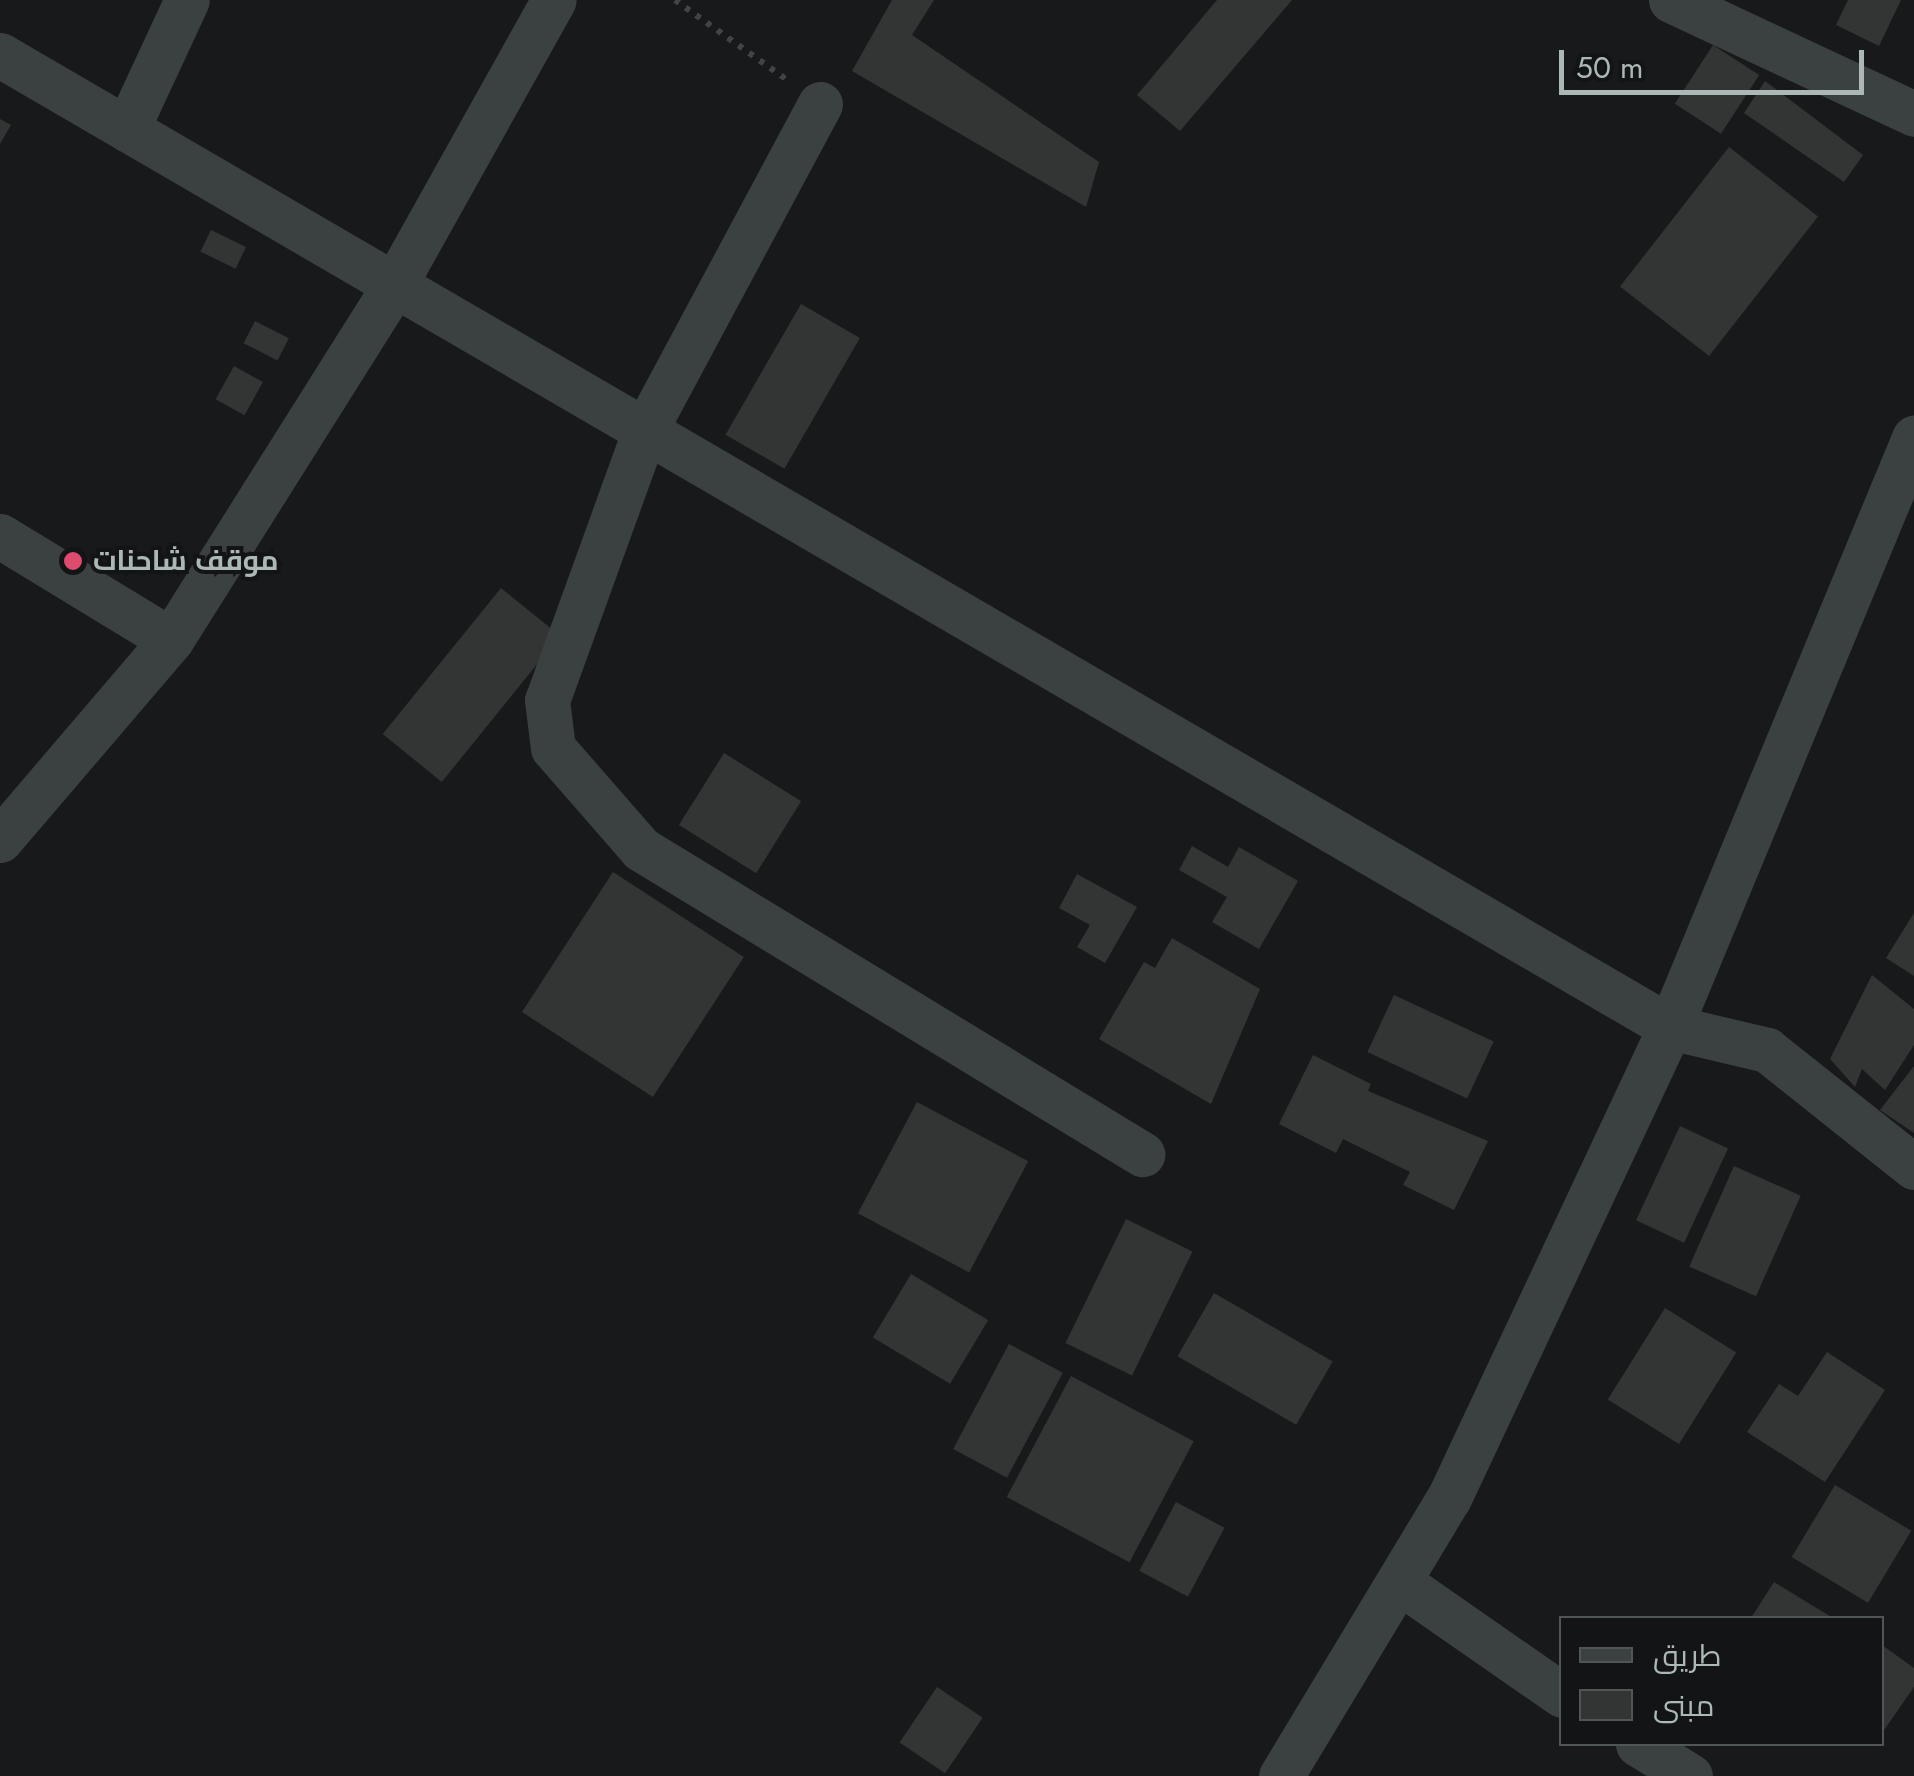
<!DOCTYPE html>
<meta charset="utf-8">
<style>
body{margin:0}
#map{position:relative;width:1914px;height:1776px;overflow:hidden;background:#18191a;font-family:Jost,Cairo,sans-serif}
div>[style]{position:absolute}
[style*='--x']{left:calc(var(--x)*1px);top:calc(var(--y)*1px);width:calc(var(--w)*1px);rotate:calc(var(--a)*1deg)}
.building>*{inset:0;background:#333535;transform-origin:0 0}
.path>*{height:6px;margin-top:-3px;transform-origin:0;background:repeating-linear-gradient(90deg,#3f4544 0 5px,transparent 0 13px)}
.minor>*{height:45px;margin:-22.5px;padding:0 22.5px;transform-origin:22.5px;border-radius:22.5px;background:#3b4040}
.dots>*{width:28px;height:28px;translate:-50% -50%;box-sizing:border-box;border:5px solid #131415;border-radius:50%}
span{translate:-50% -50%;white-space:nowrap;text-align:center;line-height:1.15;-webkit-text-stroke:8px #131415;paint-order:stroke}
.poi-label{font-size:28px;color:#acb8b5;font-weight:700}
.left{translate:0 -50%;text-align:left}
.legend{position:absolute;left:1559px;top:1616px;width:325px;height:130px;box-sizing:border-box;background:#131415;border:2px solid #505655;margin:0;padding:12px 18px;list-style:none;font-size:30px;color:#acb8b5}
.legend li{display:flex;align-items:center;gap:20px;height:50px}
.legend b{width:50px;border:2px solid #505655}
.scale{position:absolute;left:1559px;top:50px;width:305px;height:45px;box-sizing:border-box;border:5px solid #acb8b5;border-top:0;padding-left:12px;font-size:30px;line-height:35px;white-space:nowrap;color:#acb8b5;-webkit-text-stroke:8px #131415;paint-order:stroke}
</style>
<div id="map">
<div class="building">
<div style="clip-path:polygon(892px 0,934px 0,912px 35px,1099px 162px,1086px 207px,852px 71px)"></div>
<div style="clip-path:polygon(1217px 0,1292px 0,1180px 131px,1137px 95px)"></div>
<div style="clip-path:polygon(1848px 0,1901px 0,1879px 46px,1836px 25px)"></div>
<div style="left:1713px;top:45px;width:55px;height:70px;rotate:33deg"></div>
<div style="clip-path:polygon(1765px 81px,1863px 155px,1844px 182px,1744px 113px)"></div>
<div style="clip-path:polygon(0 119px,11px 125px,0 144px)"></div>
<div style="left:1729px;top:147px;width:113px;height:177px;rotate:38deg"></div>
<div style="left:211px;top:230px;width:39px;height:24px;rotate:26deg"></div>
<div style="left:801px;top:304px;width:68px;height:151px;rotate:30deg"></div>
<div style="left:255px;top:321px;width:38px;height:25px;rotate:27deg"></div>
<div style="left:234px;top:366px;width:33px;height:38px;rotate:29deg"></div>
<div style="left:501px;top:588px;width:76px;height:188px;rotate:39deg"></div>
<div style="left:724px;top:753px;width:91px;height:85px;rotate:32deg"></div>
<div style="clip-path:polygon(1192px 846px,1228px 867px,1239px 847px,1298px 881px,1259px 949px,1212px 922px,1227px 897px,1179px 870px)"></div>
<div style="left:613px;top:872px;width:156px;height:167px;rotate:33deg"></div>
<div style="clip-path:polygon(1077px 874px,1137px 907px,1105px 963px,1077px 947px,1090px 925px,1059px 908px)"></div>
<div style="clip-path:polygon(1914px 913px,1914px 976px,1886px 958px)"></div>
<div style="clip-path:polygon(1172px 938px,1260px 989px,1211px 1104px,1099px 1039px,1144px 962px,1155px 968px)"></div>
<div style="clip-path:polygon(1872px 975px,1914px 1009px,1914px 1045px,1885px 1090px,1862px 1069px,1855px 1087px,1830px 1059px)"></div>
<div style="left:1394px;top:995px;width:110px;height:63px;rotate:25deg"></div>
<div style="clip-path:polygon(1313px 1055px,1371px 1084px,1368px 1091px,1488px 1141px,1454px 1210px,1403px 1185px,1410px 1172px,1343px 1139px,1336px 1153px,1279px 1124px)"></div>
<div style="clip-path:polygon(1914px 1066px,1914px 1133px,1880px 1110px)"></div>
<div style="left:917px;top:1102px;width:126px;height:126px;rotate:28deg"></div>
<div style="left:1680px;top:1126px;width:53px;height:104px;rotate:25deg"></div>
<div style="left:1734px;top:1166px;width:73px;height:110px;rotate:24deg"></div>
<div style="left:1126px;top:1219px;width:74px;height:138px;rotate:26deg"></div>
<div style="left:911px;top:1274px;width:90px;height:74px;rotate:31deg"></div>
<div style="left:1214px;top:1293px;width:137px;height:73px;rotate:30deg"></div>
<div style="left:1665px;top:1308px;width:84px;height:108px;rotate:32deg"></div>
<div style="left:1009px;top:1344px;width:61px;height:119px;rotate:28deg"></div>
<div style="clip-path:polygon(1827px 1352px,1885px 1390px,1825px 1482px,1747px 1432px,1779px 1384px,1798px 1396px)"></div>
<div style="left:1071px;top:1376px;width:139px;height:137px;rotate:28deg"></div>
<div style="left:1835px;top:1485px;width:89px;height:84px;rotate:31deg"></div>
<div style="left:1176px;top:1502px;width:55px;height:78px;rotate:28deg"></div>
<div style="clip-path:polygon(1774px 1582px,1833px 1618px,1751px 1618px)"></div>
<div style="clip-path:polygon(1882px 1645px,1914px 1668px,1914px 1687px,1882px 1733px)"></div>
<div style="left:937px;top:1687px;width:55px;height:67px;rotate:34deg"></div>
</div>
<div class="path">
<div style="--x:675;--y:0;--w:138;--a:35.5"></div>
</div>
<div class="minor">
<div style="--x:1671;--y:0;--w:268;--a:25.1"></div>
<div style="--x:0;--y:55;--w:1932;--a:30.2"></div>
<div style="--x:1670;--y:1027;--w:100;--a:13.3"></div>
<div style="--x:1767;--y:1050;--w:188;--a:38.5"></div>
<div style="--x:820;--y:104;--w:370;--a:118.2"></div>
<div style="--x:645;--y:430;--w:287;--a:109.9"></div>
<div style="--x:547;--y:700;--w:48;--a:82.9"></div>
<div style="--x:553;--y:748;--w:134;--a:48.9"></div>
<div style="--x:641;--y:849;--w:587;--a:31.33"></div>
<div style="--x:127;--y:129;--w:142;--a:-65.1"></div>
<div style="--x:0;--y:536;--w:200;--a:31.3"></div>
<div style="--x:0;--y:840;--w:263;--a:-49.5"></div>
<div style="--x:171;--y:640;--w:421;--a:-57.8"></div>
<div style="--x:395;--y:284;--w:325;--a:-60.8"></div>
<div style="--x:1401;--y:1583;--w:196;--a:34.8"></div>
<div style="--x:1638;--y:1744;--w:61;--a:31.6"></div>
<div style="--x:1281;--y:1776;--w:325;--a:-58.9"></div>
<div style="--x:1449;--y:1498;--w:520;--a:-64.86"></div>
<div style="--x:1670;--y:1027;--w:638;--a:-67.5"></div>
</div>
<div class="dots">
<div style="left:73px;top:561px;background:#de4b6f"></div>
</div>
<div class="poi-label">
<span class="left" style="left:93px;top:561px">موقف شاحنات</span>
</div>
<ul class="legend">
<li><b style="height:12px;background:#3b4040"></b>طريق</li>
<li><b style="height:28px;background:#333535"></b>مبنى</li>
</ul>
<div class="scale">50 m</div>
</div>
